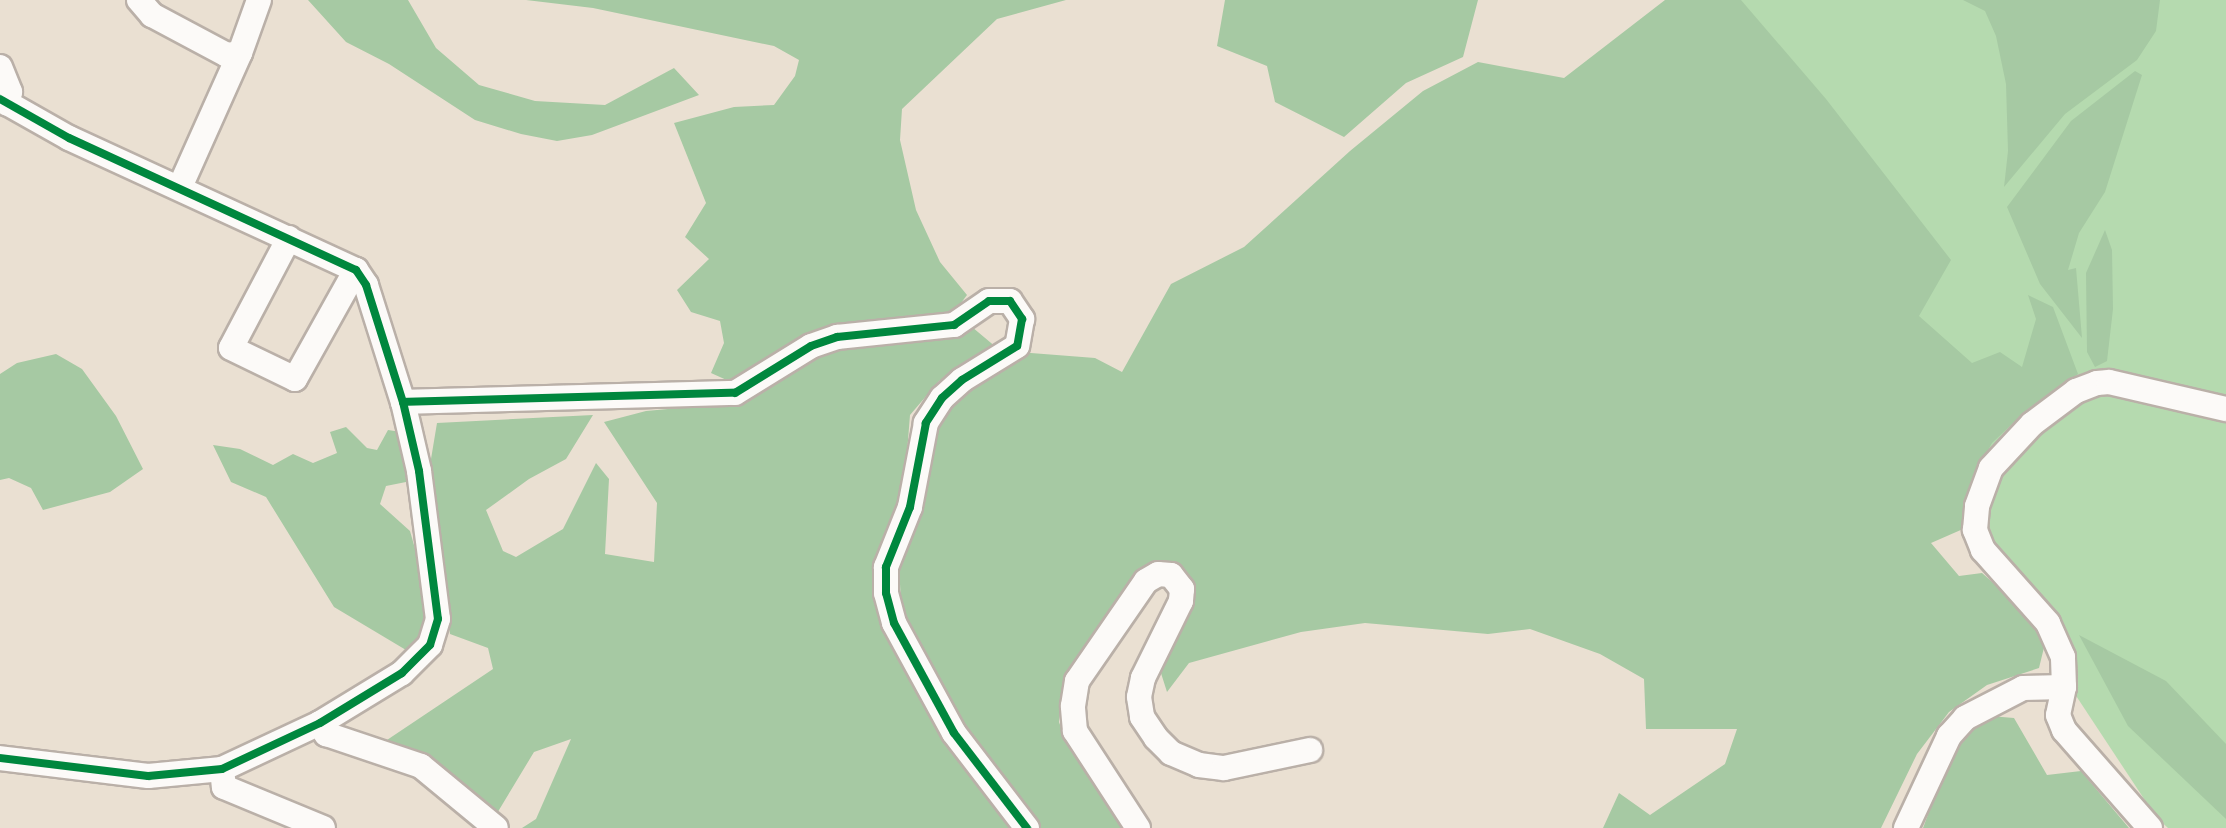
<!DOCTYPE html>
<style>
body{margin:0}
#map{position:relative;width:2226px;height:828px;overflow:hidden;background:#eae0d2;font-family:"IM FELL Great Primer",serif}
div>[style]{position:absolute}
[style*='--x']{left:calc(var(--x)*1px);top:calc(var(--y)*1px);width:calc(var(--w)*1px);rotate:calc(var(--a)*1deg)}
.green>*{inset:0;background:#b5daaf}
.forest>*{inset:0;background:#a6c9a3}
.roads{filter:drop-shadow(2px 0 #bab0a8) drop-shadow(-2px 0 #bab0a8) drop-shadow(0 2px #bab0a8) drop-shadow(0 -2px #bab0a8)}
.minor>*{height:24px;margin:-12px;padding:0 12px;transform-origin:12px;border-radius:12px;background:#fcfaf8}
.cycleway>*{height:8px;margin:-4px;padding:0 4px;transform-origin:4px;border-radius:4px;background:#00873e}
span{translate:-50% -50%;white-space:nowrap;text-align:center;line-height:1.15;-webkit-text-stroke:6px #fdfcf7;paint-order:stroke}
</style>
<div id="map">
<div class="green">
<div style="clip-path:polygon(1680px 0,2226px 0,2226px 828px,2168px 828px,2156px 817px,1995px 573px)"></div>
</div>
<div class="forest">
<div style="clip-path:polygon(308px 0,408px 0,436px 48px,479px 85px,535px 101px,605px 105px,674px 68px,699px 95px,592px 135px,557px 141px,521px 134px,475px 120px,389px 64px,346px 42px)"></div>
<div style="clip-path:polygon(526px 0,1066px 0,997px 19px,902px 109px,900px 140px,916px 210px,940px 262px,967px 295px,955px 311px,930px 322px,825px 330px,731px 382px,711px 373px,724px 343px,720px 321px,691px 312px,677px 290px,709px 259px,685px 237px,706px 203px,674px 123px,734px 107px,774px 105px,795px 76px,799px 60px,774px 46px,593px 8px)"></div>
<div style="clip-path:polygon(1225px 0,1478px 0,1463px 57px,1406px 83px,1344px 137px,1275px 102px,1267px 66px,1217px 46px)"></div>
<div style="clip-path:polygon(1665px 0,1741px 0,1826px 99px,1951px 260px,1919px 316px,1972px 363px,2000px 352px,2022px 367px,2036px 319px,2028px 295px,2053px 307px,2078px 374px,2028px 409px,1992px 443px,1971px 481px,1963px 529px,1931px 543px,1959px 576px,1982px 573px,2048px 631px,2039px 668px,1987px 685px,1949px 712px,1917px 754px,1881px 828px,1603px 828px,1619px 793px,1650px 815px,1725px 764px,1737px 729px,1646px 729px,1644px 679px,1600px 654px,1530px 629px,1488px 634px,1365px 623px,1301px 632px,1189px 663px,1167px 692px,1160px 670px,1168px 636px,1196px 586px,1182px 568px,1166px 562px,1143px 567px,1063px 684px,1059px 722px,1066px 742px,1128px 828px,1036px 828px,971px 747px,909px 631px,901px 603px,899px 565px,932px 422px,969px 380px,1018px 352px,1095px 358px,1122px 372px,1171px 284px,1244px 247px,1350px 151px,1423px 91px,1478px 62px,1564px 78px)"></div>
<div style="clip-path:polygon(1963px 0,2160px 0,2156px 31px,2137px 60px,2065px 114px,2004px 187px,2008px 151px,2006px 84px,1996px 36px,1985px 11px)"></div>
<div style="clip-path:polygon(2135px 71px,2142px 75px,2105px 192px,2079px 233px,2068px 270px,2076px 268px,2082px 338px,2040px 284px,2007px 207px,2071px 121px)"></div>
<div style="clip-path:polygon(2105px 230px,2112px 250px,2113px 309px,2107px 361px,2095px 367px,2087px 352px,2086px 273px)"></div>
<div style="clip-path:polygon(972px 327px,997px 348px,939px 381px,910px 415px,903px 504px,879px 582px,1012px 828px,522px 828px,536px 819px,571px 739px,534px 752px,496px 815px,384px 742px,493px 669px,488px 648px,450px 634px,430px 465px,437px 423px,593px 415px,566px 459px,529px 479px,486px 510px,503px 551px,516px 557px,563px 529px,596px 463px,609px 479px,605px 554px,654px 562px,657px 503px,604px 422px,646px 411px,734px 403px,825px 346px,919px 341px)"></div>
<div style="clip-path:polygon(56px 354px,82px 369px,116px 416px,143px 469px,110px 492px,43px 510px,31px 488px,9px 478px,0 480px,0 374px,17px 363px)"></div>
<div style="clip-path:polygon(346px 427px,367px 448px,377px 450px,388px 430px,401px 432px,411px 481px,386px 486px,380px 504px,410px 531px,429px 598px,425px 632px,411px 653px,334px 607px,266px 497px,231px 482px,213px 445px,240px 449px,273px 465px,293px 454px,313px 463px,337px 453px,330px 432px)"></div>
<div style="clip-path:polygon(2079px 635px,2166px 681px,2226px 744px,2226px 819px,2128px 726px)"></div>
<div style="clip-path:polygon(1990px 716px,2014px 718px,2047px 775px,2081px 771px,2129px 828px,1923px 828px,1943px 774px,1962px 739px)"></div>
</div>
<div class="roads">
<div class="minor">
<div style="--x:139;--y:0;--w:20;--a:49"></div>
<div style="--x:152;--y:15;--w:85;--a:28.1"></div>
<div style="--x:227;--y:55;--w:13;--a:-9"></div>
<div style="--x:0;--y:67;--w:27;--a:68"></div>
<div style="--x:10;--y:92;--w:12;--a:104"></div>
<div style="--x:0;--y:99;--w:79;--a:29.5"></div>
<div style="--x:69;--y:138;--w:316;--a:24.7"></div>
<div style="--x:356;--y:270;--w:18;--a:56"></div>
<div style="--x:366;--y:285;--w:123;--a:72.5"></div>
<div style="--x:403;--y:402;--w:71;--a:76.9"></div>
<div style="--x:419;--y:471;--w:149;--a:82.7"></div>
<div style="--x:438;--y:619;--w:27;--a:107"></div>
<div style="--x:430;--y:645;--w:40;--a:135"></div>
<div style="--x:402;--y:673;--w:96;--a:148.6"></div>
<div style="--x:320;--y:723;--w:108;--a:154.9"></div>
<div style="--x:222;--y:769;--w:74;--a:174.6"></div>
<div style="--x:148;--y:776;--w:149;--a:-173.1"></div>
<div style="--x:180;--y:187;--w:147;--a:-65.9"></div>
<div style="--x:240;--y:53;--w:56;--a:-70.3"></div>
<div style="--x:289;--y:238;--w:124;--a:117.8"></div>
<div style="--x:231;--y:348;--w:71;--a:25.8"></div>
<div style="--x:295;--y:379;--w:125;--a:-60.8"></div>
<div style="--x:403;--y:402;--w:332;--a:-1.6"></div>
<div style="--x:735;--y:393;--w:89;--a:-31.7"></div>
<div style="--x:811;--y:346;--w:28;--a:-19"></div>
<div style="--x:837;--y:337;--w:118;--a:-5.9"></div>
<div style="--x:954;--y:325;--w:42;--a:-34.4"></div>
<div style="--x:989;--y:301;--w:21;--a:0"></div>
<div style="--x:1010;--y:301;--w:22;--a:56"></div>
<div style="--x:1022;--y:319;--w:27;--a:100"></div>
<div style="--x:1017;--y:346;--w:65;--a:148.3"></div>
<div style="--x:962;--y:380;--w:27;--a:138"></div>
<div style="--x:942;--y:398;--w:30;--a:123"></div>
<div style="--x:926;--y:423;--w:86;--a:100.8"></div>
<div style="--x:910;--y:507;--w:65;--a:111.8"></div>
<div style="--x:886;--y:567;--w:26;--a:90"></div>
<div style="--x:886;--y:593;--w:31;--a:75"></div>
<div style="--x:894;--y:623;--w:125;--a:61.4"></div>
<div style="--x:954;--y:733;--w:120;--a:52.5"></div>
<div style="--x:320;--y:723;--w:13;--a:61"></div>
<div style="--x:326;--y:734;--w:100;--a:18.6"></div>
<div style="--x:421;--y:766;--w:97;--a:39.6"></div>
<div style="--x:222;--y:769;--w:18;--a:84"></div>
<div style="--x:224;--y:787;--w:107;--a:22.5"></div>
<div style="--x:1138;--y:828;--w:116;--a:-123"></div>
<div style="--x:1075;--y:731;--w:25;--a:-95"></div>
<div style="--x:1073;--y:706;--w:25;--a:-81"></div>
<div style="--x:1077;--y:681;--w:121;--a:-55.4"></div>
<div style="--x:1146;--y:581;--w:14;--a:-30"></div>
<div style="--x:1158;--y:574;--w:13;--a:4"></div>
<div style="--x:1171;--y:575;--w:18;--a:52"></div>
<div style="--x:1182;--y:589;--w:12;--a:95"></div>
<div style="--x:1181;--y:601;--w:86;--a:116.3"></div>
<div style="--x:1143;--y:678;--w:19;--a:102"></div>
<div style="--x:1139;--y:697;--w:20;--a:81"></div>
<div style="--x:1142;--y:717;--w:25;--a:56"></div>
<div style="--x:1156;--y:738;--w:21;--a:45"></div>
<div style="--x:1171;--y:753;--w:30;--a:23"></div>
<div style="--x:1199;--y:765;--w:25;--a:7"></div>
<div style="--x:1224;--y:768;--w:88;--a:-11.8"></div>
<div style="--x:1906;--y:828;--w:102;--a:-64.9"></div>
<div style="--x:1949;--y:736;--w:24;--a:-48"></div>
<div style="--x:1965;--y:718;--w:65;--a:-27.3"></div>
<div style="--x:2023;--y:688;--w:41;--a:-1.4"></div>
<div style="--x:2150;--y:828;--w:130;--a:-131.3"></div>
<div style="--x:2064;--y:730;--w:16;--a:-112"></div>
<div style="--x:2058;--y:715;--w:29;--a:-78"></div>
<div style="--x:2064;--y:687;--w:30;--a:-92"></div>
<div style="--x:2063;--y:657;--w:37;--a:-114"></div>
<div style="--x:2048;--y:623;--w:98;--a:-131.7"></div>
<div style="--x:1983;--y:550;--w:22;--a:-112"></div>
<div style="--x:1975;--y:530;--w:24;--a:-85"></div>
<div style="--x:1977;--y:506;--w:40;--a:-69.8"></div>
<div style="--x:1991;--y:468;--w:60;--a:-47"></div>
<div style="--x:2032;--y:424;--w:55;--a:-36.9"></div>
<div style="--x:2076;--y:391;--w:22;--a:-21"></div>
<div style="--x:2097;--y:383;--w:12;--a:-5"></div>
<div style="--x:2109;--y:382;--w:120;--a:13"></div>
</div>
</div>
<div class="cycleway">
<div style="--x:0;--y:99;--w:79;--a:29.5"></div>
<div style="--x:69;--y:138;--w:316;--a:24.7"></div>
<div style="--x:356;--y:270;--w:18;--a:56"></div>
<div style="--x:366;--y:285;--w:123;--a:72.5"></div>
<div style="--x:403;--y:402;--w:71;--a:76.9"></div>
<div style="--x:419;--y:471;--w:149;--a:82.7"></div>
<div style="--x:438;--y:619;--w:27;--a:107"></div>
<div style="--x:430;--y:645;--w:40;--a:135"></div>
<div style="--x:402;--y:673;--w:96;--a:148.6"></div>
<div style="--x:320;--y:723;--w:108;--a:154.9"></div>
<div style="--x:222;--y:769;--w:74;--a:174.6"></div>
<div style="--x:148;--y:776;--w:149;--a:-173.1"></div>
<div style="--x:403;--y:402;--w:332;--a:-1.6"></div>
<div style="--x:735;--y:393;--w:89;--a:-31.7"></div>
<div style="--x:811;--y:346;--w:28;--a:-19"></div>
<div style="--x:837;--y:337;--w:118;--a:-5.9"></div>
<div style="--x:954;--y:325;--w:42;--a:-34.4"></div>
<div style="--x:989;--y:301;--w:21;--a:0"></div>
<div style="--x:1010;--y:301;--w:22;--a:56"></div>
<div style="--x:1022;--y:319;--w:27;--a:100"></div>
<div style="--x:1017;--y:346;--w:65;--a:148.3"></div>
<div style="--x:962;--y:380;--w:27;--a:138"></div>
<div style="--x:942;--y:398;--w:30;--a:123"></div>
<div style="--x:926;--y:423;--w:86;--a:100.8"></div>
<div style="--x:910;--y:507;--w:65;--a:111.8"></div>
<div style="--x:886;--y:567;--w:26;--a:90"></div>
<div style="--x:886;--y:593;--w:31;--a:75"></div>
<div style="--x:894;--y:623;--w:125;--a:61.4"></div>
<div style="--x:954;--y:733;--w:120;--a:52.5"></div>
</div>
</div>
